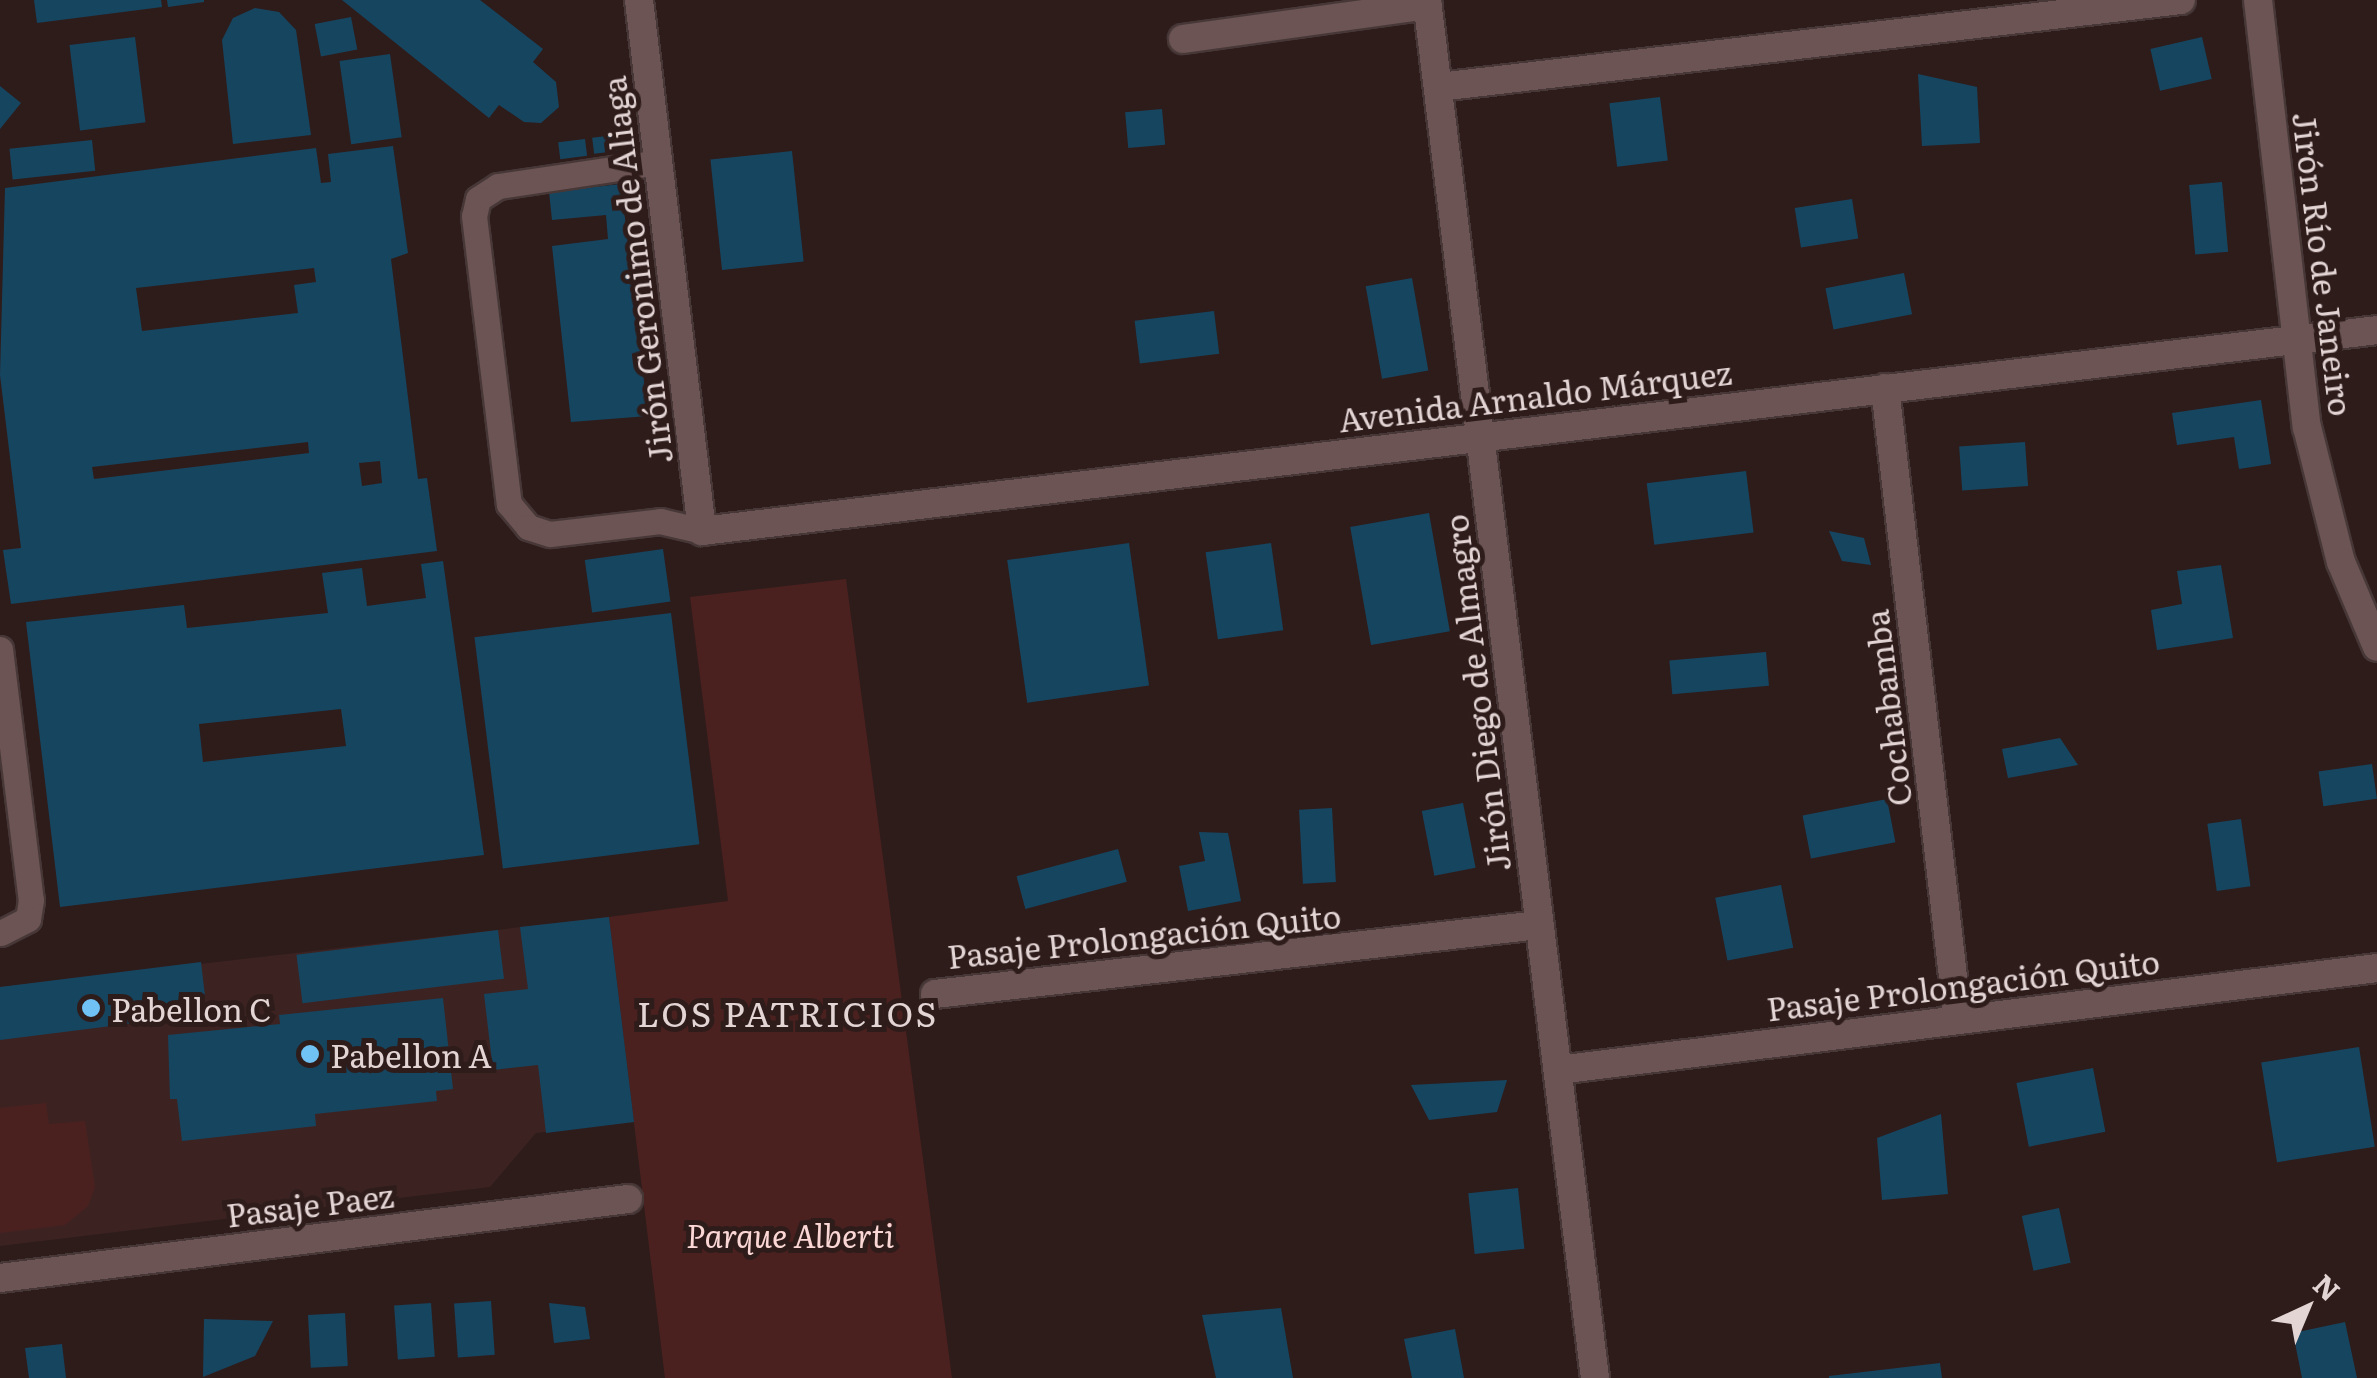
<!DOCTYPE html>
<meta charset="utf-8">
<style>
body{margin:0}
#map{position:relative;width:2377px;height:1378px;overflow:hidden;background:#2e1c1b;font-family:Literata,serif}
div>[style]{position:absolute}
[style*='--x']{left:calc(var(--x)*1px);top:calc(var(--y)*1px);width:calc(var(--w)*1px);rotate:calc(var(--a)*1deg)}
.built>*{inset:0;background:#3c2322}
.green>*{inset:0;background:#4b2120}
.building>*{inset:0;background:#164560;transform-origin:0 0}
.roads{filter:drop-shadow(2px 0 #473837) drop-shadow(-2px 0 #473837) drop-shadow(0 2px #473837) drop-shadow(0 -2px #473837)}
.service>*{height:25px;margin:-12.5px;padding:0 12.5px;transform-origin:12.5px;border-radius:12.5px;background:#6b5453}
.pedestrian>*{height:28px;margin:-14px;padding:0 14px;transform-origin:14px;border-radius:14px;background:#6b5453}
.minor>*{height:28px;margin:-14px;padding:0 14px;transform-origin:14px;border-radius:14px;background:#6b5453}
.dots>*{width:28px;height:28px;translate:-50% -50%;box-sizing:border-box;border:5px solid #2e1c1b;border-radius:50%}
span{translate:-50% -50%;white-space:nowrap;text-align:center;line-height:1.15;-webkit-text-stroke:10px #2e1c1b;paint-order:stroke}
.street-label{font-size:32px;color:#e3d5d4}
.poi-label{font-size:32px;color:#e3d5d4}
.left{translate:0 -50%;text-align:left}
.park-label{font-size:32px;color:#fad7d5;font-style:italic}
.neighbourhood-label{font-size:35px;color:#e3d5d4;letter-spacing:2.5px}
.north{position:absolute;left:2257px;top:1258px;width:100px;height:100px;-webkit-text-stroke:8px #2e1c1b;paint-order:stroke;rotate:44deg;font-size:28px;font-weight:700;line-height:40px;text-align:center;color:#e3d5d4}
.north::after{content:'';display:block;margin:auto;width:35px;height:45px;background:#e3d5d4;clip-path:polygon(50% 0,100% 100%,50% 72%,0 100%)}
</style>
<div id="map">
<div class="built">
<div style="clip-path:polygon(609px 917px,634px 1122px,536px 1133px,490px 1187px,0 1246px,0 987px)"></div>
</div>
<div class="green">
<div style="clip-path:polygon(846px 579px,952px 1378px,665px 1378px,609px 917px,728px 901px,690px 597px)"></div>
<div style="clip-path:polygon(46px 1103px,49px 1124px,85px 1121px,95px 1187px,88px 1206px,65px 1225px,0 1233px,0 1108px)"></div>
</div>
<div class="building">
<div style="clip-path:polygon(34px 0,161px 0,162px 7px,37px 23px)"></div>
<div style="clip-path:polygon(167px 0,204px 0,204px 2px,168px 7px)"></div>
<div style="clip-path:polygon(342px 0,480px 0,543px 49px,533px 62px,556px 82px,559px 107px,541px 123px,524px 122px,499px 105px,489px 118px)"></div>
<div style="clip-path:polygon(255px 8px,279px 12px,296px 30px,311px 135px,233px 144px,222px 40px,233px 18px)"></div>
<div style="left:351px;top:17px;width:33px;height:37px;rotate:79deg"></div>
<div style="left:135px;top:37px;width:86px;height:66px;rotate:83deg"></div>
<div style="left:2202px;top:37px;width:43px;height:53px;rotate:77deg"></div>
<div style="left:390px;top:54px;width:84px;height:51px;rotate:82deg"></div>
<div style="clip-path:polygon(1918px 74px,1977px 87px,1980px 143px,1922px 146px)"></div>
<div style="clip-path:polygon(0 86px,21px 103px,0 129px)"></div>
<div style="left:1660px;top:97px;width:64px;height:51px;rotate:83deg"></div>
<div style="left:1162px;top:109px;width:36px;height:37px;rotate:85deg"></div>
<div style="left:615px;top:135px;width:16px;height:23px;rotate:83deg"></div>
<div style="left:585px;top:139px;width:17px;height:27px;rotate:83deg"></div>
<div style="left:92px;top:140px;width:31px;height:83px;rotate:84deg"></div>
<div style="clip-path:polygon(evenodd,393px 146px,408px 253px,391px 259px,418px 479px,427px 478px,437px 551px,11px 604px,3px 550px,21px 548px,0 375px,5px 188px,316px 148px,321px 183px,331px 182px,328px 154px,393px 146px,314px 268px,316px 282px,294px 285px,298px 313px,142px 331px,136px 288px,314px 268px,393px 146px,308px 442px,309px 453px,94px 479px,92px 467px,308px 442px,393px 146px,380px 461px,382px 483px,362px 486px,359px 463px,380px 461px)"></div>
<div style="left:792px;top:151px;width:111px;height:82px;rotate:84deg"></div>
<div style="left:2222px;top:182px;width:70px;height:33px;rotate:85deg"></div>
<div style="clip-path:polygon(621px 184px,648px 416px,571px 422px,552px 246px,608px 239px,606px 215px,552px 220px,549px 192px)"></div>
<div style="left:1852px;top:199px;width:40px;height:58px;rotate:81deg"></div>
<div style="left:1904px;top:273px;width:42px;height:80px;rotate:79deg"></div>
<div style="left:1412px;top:278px;width:94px;height:47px;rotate:80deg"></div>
<div style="left:1214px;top:311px;width:43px;height:80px;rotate:83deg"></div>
<div style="clip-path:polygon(2261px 400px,2271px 464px,2239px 469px,2234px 437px,2177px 445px,2172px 413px)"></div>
<div style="left:2025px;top:442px;width:44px;height:66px;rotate:86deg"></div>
<div style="left:1746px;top:471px;width:62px;height:100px;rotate:83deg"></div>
<div style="left:1429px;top:513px;width:120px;height:80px;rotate:80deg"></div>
<div style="clip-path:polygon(1829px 531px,1864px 538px,1871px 565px,1842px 561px)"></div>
<div style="left:1129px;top:543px;width:144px;height:123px;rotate:82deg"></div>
<div style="left:1271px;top:543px;width:88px;height:66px;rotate:82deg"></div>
<div style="left:663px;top:549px;width:53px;height:79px;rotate:82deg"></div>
<div style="clip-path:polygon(evenodd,443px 561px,484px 855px,60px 907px,26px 622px,184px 605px,187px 628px,328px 613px,322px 573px,362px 568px,367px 606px,426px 598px,421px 564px,443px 561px,341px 709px,346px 746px,203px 762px,199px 724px,341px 709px)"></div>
<div style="clip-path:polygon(2221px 565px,2233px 638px,2157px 650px,2151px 610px,2182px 604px,2177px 571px)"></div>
<div style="left:671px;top:613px;width:233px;height:198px;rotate:83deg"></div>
<div style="left:1766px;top:652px;width:34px;height:97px;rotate:85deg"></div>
<div style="clip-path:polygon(2060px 738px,2078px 765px,2008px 778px,2002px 749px)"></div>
<div style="left:2372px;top:764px;width:35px;height:54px;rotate:82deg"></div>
<div style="left:1887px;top:799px;width:44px;height:86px;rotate:79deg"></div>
<div style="left:1463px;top:803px;width:66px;height:42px;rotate:79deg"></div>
<div style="left:1332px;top:808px;width:74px;height:33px;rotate:87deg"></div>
<div style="left:2241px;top:819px;width:68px;height:34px;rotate:82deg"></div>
<div style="clip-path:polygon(1199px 832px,1228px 833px,1241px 901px,1188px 911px,1179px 866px,1205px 861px)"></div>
<div style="left:1118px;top:849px;width:34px;height:105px;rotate:75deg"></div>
<div style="left:1781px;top:885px;width:64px;height:67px;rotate:79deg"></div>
<div style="clip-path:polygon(609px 917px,634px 1122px,546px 1133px,538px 1065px,493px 1070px,484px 994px,528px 989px,520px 927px)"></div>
<div style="left:498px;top:930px;width:49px;height:203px;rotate:83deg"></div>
<div style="clip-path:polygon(201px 962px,205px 996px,181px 998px,183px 1017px,0 1040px,0 987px)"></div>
<div style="clip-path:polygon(443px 998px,453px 1089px,436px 1091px,437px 1101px,315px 1114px,316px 1126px,182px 1141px,177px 1099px,170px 1099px,168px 1035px,280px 1024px,279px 1015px)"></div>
<div style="left:2359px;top:1047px;width:101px;height:99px;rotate:81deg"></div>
<div style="left:2093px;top:1068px;width:65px;height:78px;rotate:79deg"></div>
<div style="clip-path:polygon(1507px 1080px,1497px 1112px,1429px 1120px,1411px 1085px)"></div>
<div style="clip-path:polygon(1941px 1114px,1948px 1194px,1882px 1200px,1877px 1138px)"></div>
<div style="left:1518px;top:1188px;width:61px;height:50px;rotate:84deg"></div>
<div style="left:2059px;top:1208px;width:56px;height:38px;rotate:78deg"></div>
<div style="left:491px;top:1301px;width:54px;height:37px;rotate:86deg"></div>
<div style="left:431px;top:1303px;width:54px;height:37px;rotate:86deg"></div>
<div style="clip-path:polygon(549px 1303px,585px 1307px,590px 1339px,554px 1343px)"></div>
<div style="clip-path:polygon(1281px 1308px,1293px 1378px,1216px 1378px,1202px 1315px)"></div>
<div style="left:345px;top:1313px;width:53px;height:37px;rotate:87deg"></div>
<div style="clip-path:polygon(204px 1319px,273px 1321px,255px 1356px,203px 1377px)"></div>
<div style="clip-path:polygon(2345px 1322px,2357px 1378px,2302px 1378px,2293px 1333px)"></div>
<div style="clip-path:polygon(1455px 1329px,1464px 1378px,1412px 1378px,1404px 1339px)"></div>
<div style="clip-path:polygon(62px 1344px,66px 1378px,29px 1378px,25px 1348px)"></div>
<div style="clip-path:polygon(1940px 1363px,1942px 1378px,1829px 1378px,1829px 1376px)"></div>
</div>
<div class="roads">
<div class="service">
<div style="--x:659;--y:162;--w:163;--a:171.5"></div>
<div style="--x:498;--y:186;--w:24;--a:147"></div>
<div style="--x:478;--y:199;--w:17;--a:103"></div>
<div style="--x:474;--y:216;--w:290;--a:83.1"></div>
<div style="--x:509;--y:504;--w:30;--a:50"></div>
<div style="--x:528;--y:527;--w:23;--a:18"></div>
<div style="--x:550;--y:534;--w:111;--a:-6.7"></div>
<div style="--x:660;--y:521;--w:43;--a:13.4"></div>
<div style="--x:0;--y:649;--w:253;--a:83"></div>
<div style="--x:31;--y:900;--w:19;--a:99"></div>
<div style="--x:28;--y:919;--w:31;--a:153"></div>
</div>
<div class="pedestrian">
<div style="--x:1183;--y:39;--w:247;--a:-7.9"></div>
</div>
<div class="minor">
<div style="--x:639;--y:0;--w:535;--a:83.23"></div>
<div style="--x:702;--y:531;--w:1687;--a:-6.84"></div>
<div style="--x:1427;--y:0;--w:1388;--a:83.05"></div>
<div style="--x:2258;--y:0;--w:430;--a:83.5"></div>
<div style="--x:2307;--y:427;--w:139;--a:75.9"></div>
<div style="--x:2341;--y:562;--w:92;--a:67"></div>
<div style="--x:1439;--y:87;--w:747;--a:-6.69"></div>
<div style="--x:1885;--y:388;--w:636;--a:83.41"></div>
<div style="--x:935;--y:994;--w:608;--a:-6.52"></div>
<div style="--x:1558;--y:1070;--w:825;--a:-7.1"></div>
<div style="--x:0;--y:1278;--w:633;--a:-7.17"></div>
</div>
</div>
<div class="dots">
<div style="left:91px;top:1008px;background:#70c1f4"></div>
<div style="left:310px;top:1054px;background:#70c1f4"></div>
</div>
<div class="street-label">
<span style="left:2324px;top:264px;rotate:83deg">Jirón Río de Janeiro</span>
<span style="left:636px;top:270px;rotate:-97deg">Jirón Geronimo de Aliaga</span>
<span style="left:1535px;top:395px;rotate:-7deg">Avenida Arnaldo Márquez</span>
<span style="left:1476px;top:693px;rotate:-97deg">Jirón Diego de Almagro</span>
<span style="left:1887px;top:708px;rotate:-97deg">Cochabamba</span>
<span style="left:1144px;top:935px;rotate:-6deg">Pasaje Prolongación Quito</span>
<span style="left:1963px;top:984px;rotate:-7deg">Pasaje Prolongación Quito</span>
<span style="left:310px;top:1204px;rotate:-7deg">Pasaje Paez</span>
</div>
<div class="poi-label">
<span class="left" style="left:111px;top:1008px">Pabellon C</span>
<span class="left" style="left:330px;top:1054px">Pabellon A</span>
</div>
<div class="park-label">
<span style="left:790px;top:1234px">Parque Alberti</span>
</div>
<div class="neighbourhood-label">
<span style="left:788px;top:1012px">LOS PATRICIOS</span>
</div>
<div class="north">N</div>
</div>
